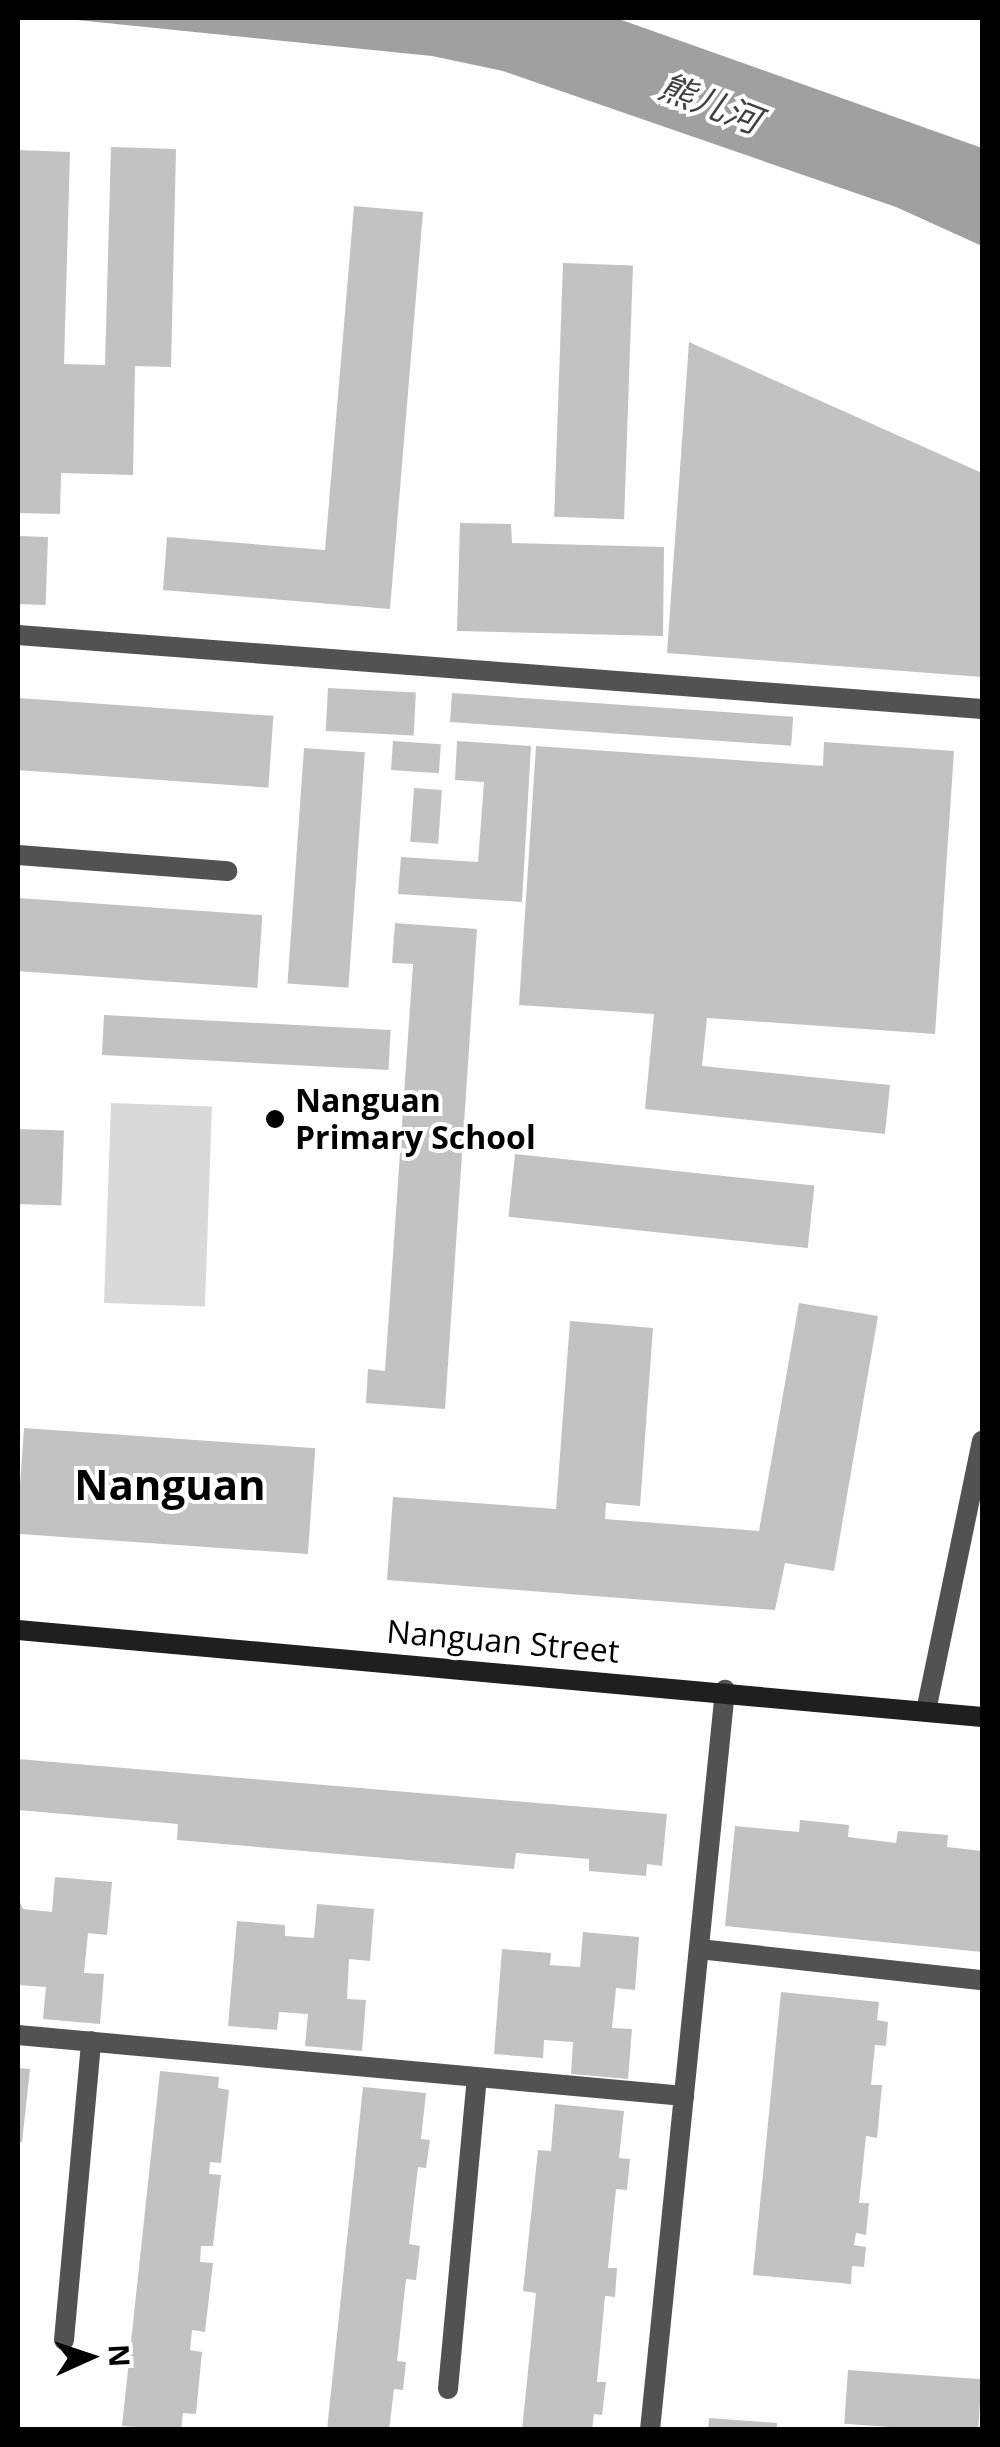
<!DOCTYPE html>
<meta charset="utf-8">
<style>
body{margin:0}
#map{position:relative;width:1000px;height:2447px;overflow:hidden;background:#fff;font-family:"Open Sans","Noto Sans SC",sans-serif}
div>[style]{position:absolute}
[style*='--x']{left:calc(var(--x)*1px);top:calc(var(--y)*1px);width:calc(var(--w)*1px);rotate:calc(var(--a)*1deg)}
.green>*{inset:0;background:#d9d9d9;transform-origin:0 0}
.water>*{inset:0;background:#a0a0a0}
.building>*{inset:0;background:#c2c2c2;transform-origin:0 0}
.lane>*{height:20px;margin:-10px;padding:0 10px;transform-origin:10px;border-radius:10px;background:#525252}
.street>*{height:20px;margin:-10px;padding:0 10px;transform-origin:10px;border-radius:10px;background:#525252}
.secondary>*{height:20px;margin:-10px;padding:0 10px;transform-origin:10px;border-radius:10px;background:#1f1f1f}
.dots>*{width:28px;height:28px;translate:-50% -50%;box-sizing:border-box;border:5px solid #fff;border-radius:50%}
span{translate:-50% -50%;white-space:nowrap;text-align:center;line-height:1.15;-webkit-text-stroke:8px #fff;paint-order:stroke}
.poi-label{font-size:32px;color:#000;font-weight:700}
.left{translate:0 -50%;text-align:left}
.street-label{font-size:32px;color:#000}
.water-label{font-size:35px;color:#414141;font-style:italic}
.district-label{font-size:42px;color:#000;font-weight:700}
.frame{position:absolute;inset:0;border:20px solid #000;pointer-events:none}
.north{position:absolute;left:40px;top:2307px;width:100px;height:100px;-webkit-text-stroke:8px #fff;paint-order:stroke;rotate:87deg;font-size:28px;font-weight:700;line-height:40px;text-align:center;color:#000}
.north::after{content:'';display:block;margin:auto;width:35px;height:45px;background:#000;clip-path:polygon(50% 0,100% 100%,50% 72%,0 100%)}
</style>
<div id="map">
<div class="green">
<div style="left:111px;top:1103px;width:101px;height:200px;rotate:2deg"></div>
</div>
<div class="water">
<div style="clip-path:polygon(57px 18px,616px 18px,982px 148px,982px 246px,896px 207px,503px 71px,432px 56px)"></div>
</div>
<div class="building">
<div style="clip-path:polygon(111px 147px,176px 149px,171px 367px,135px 366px,133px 475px,61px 473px,60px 514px,18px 513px,18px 150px,70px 152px,64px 364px,105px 365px)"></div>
<div style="clip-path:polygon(354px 206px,423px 212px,390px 609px,163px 590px,167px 537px,325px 550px)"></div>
<div style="left:563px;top:263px;width:70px;height:254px;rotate:2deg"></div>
<div style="clip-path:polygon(689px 342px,982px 473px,982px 677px,667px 653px)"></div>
<div style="clip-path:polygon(460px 523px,511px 524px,512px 543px,664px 547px,663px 636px,457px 631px)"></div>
<div style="left:18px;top:536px;width:30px;height:68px;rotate:2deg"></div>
<div style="left:328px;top:688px;width:88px;height:43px;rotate:3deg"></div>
<div style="left:452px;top:693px;width:342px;height:29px;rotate:4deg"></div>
<div style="left:18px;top:698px;width:256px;height:72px;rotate:4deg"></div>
<div style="left:393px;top:741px;width:48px;height:29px;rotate:4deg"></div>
<div style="clip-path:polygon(457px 741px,531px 746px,522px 902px,398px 894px,401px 857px,478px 862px,484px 782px,455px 780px)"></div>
<div style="clip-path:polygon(824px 742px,954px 751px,935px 1034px,707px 1018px,702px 1066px,890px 1085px,885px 1134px,645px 1109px,654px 1014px,519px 1005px,536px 746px,823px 766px)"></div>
<div style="left:304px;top:748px;width:61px;height:236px;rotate:4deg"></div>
<div style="left:414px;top:788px;width:28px;height:54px;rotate:4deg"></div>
<div style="left:18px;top:898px;width:245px;height:73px;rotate:4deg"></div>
<div style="clip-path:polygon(395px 923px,477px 929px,445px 1409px,366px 1403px,368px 1369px,385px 1371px,413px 964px,392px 963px)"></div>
<div style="left:104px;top:1015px;width:287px;height:40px;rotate:3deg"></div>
<div style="left:18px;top:1129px;width:46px;height:75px;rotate:2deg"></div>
<div style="left:515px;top:1154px;width:301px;height:63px;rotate:6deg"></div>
<div style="clip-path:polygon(799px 1303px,878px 1316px,834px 1571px,785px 1563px,775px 1610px,387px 1580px,393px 1497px,556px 1509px,570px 1321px,653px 1328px,640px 1506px,606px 1503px,605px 1519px,759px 1531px)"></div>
<div style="left:24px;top:1428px;width:292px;height:106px;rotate:4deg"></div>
<div style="clip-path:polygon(18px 1759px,667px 1814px,662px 1866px,647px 1864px,646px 1876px,589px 1871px,589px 1859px,516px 1853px,514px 1869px,177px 1840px,178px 1824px,18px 1810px)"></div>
<div style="clip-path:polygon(800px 1820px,849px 1825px,848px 1837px,896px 1843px,898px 1831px,948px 1835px,947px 1847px,982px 1851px,982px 1952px,725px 1926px,735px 1826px,799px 1832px)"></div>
<div style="clip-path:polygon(55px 1877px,112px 1882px,107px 1935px,88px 1933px,84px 1973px,104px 1974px,100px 2024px,43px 2019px,46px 1987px,18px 1985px,18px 1898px,23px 1909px,52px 1912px)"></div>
<div style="clip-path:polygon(317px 1904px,374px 1909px,370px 1961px,349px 1959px,347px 1999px,366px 2000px,362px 2051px,305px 2046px,308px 2014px,279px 2012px,277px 2030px,228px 2026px,237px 1921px,285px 1925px,285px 1936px,314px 1938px)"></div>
<div style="clip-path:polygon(583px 1932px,639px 1937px,635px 1990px,616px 1988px,612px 2028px,632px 2029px,628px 2079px,571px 2074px,573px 2042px,544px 2040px,543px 2058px,494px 2054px,502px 1949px,551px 1953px,550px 1965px,580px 1967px)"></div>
<div style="clip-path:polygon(781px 1992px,879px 2002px,877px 2020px,888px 2022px,886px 2046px,875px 2045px,871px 2085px,882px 2085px,877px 2138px,866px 2136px,859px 2203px,869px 2203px,866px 2235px,856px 2233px,854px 2245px,866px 2247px,864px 2267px,852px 2266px,851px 2284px,753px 2275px)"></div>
<div style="clip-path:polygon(18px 2068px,30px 2069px,22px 2142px,18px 2142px)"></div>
<div style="clip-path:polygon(160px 2071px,219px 2077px,218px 2088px,229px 2090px,221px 2163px,210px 2162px,209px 2174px,221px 2175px,213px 2246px,201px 2246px,200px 2262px,213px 2263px,205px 2332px,192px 2330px,190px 2350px,202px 2352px,196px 2414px,183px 2413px,181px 2430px,122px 2426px)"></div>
<div style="clip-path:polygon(363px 2087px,426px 2093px,421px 2139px,430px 2140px,426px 2168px,418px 2167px,409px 2244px,420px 2246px,416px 2280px,406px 2279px,397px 2361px,406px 2362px,403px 2390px,394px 2389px,389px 2430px,327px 2430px)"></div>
<div style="clip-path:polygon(555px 2104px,624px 2111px,619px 2158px,630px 2159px,627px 2190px,616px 2189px,608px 2268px,617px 2268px,615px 2297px,605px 2296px,597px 2382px,606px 2382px,602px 2415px,594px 2414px,592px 2430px,522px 2430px,536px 2293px,523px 2291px,538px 2150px,551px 2151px)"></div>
<div style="left:848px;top:2370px;width:134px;height:54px;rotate:4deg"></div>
<div style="clip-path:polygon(709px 2418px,777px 2423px,777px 2430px,708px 2430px)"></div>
</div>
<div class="lane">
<div style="--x:18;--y:855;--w:210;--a:4.4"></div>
<div style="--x:699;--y:1949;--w:285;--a:6.3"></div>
<div style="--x:18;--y:2035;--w:669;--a:5.23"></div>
<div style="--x:64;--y:2340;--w:300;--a:-84.8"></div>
<div style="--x:448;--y:2389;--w:313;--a:-84.7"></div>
<div style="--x:650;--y:2430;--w:744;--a:-84.21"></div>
</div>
<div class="street">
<div style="--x:18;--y:635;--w:967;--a:4.39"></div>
<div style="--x:926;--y:1711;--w:276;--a:-78.3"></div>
</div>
<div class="secondary">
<div style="--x:18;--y:1630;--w:968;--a:5.16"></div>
</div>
<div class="dots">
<div style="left:275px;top:1119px;background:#000"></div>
</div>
<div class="poi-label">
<span class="left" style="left:295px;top:1119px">Nanguan<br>Primary School</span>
</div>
<div class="street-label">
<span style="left:503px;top:1641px;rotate:5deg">Nanguan Street</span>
</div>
<div class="water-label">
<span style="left:710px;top:103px;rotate:21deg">熊儿河</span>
</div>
<div class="district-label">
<span style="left:170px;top:1484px">Nanguan</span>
</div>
<div class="frame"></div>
<div class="north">N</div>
</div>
